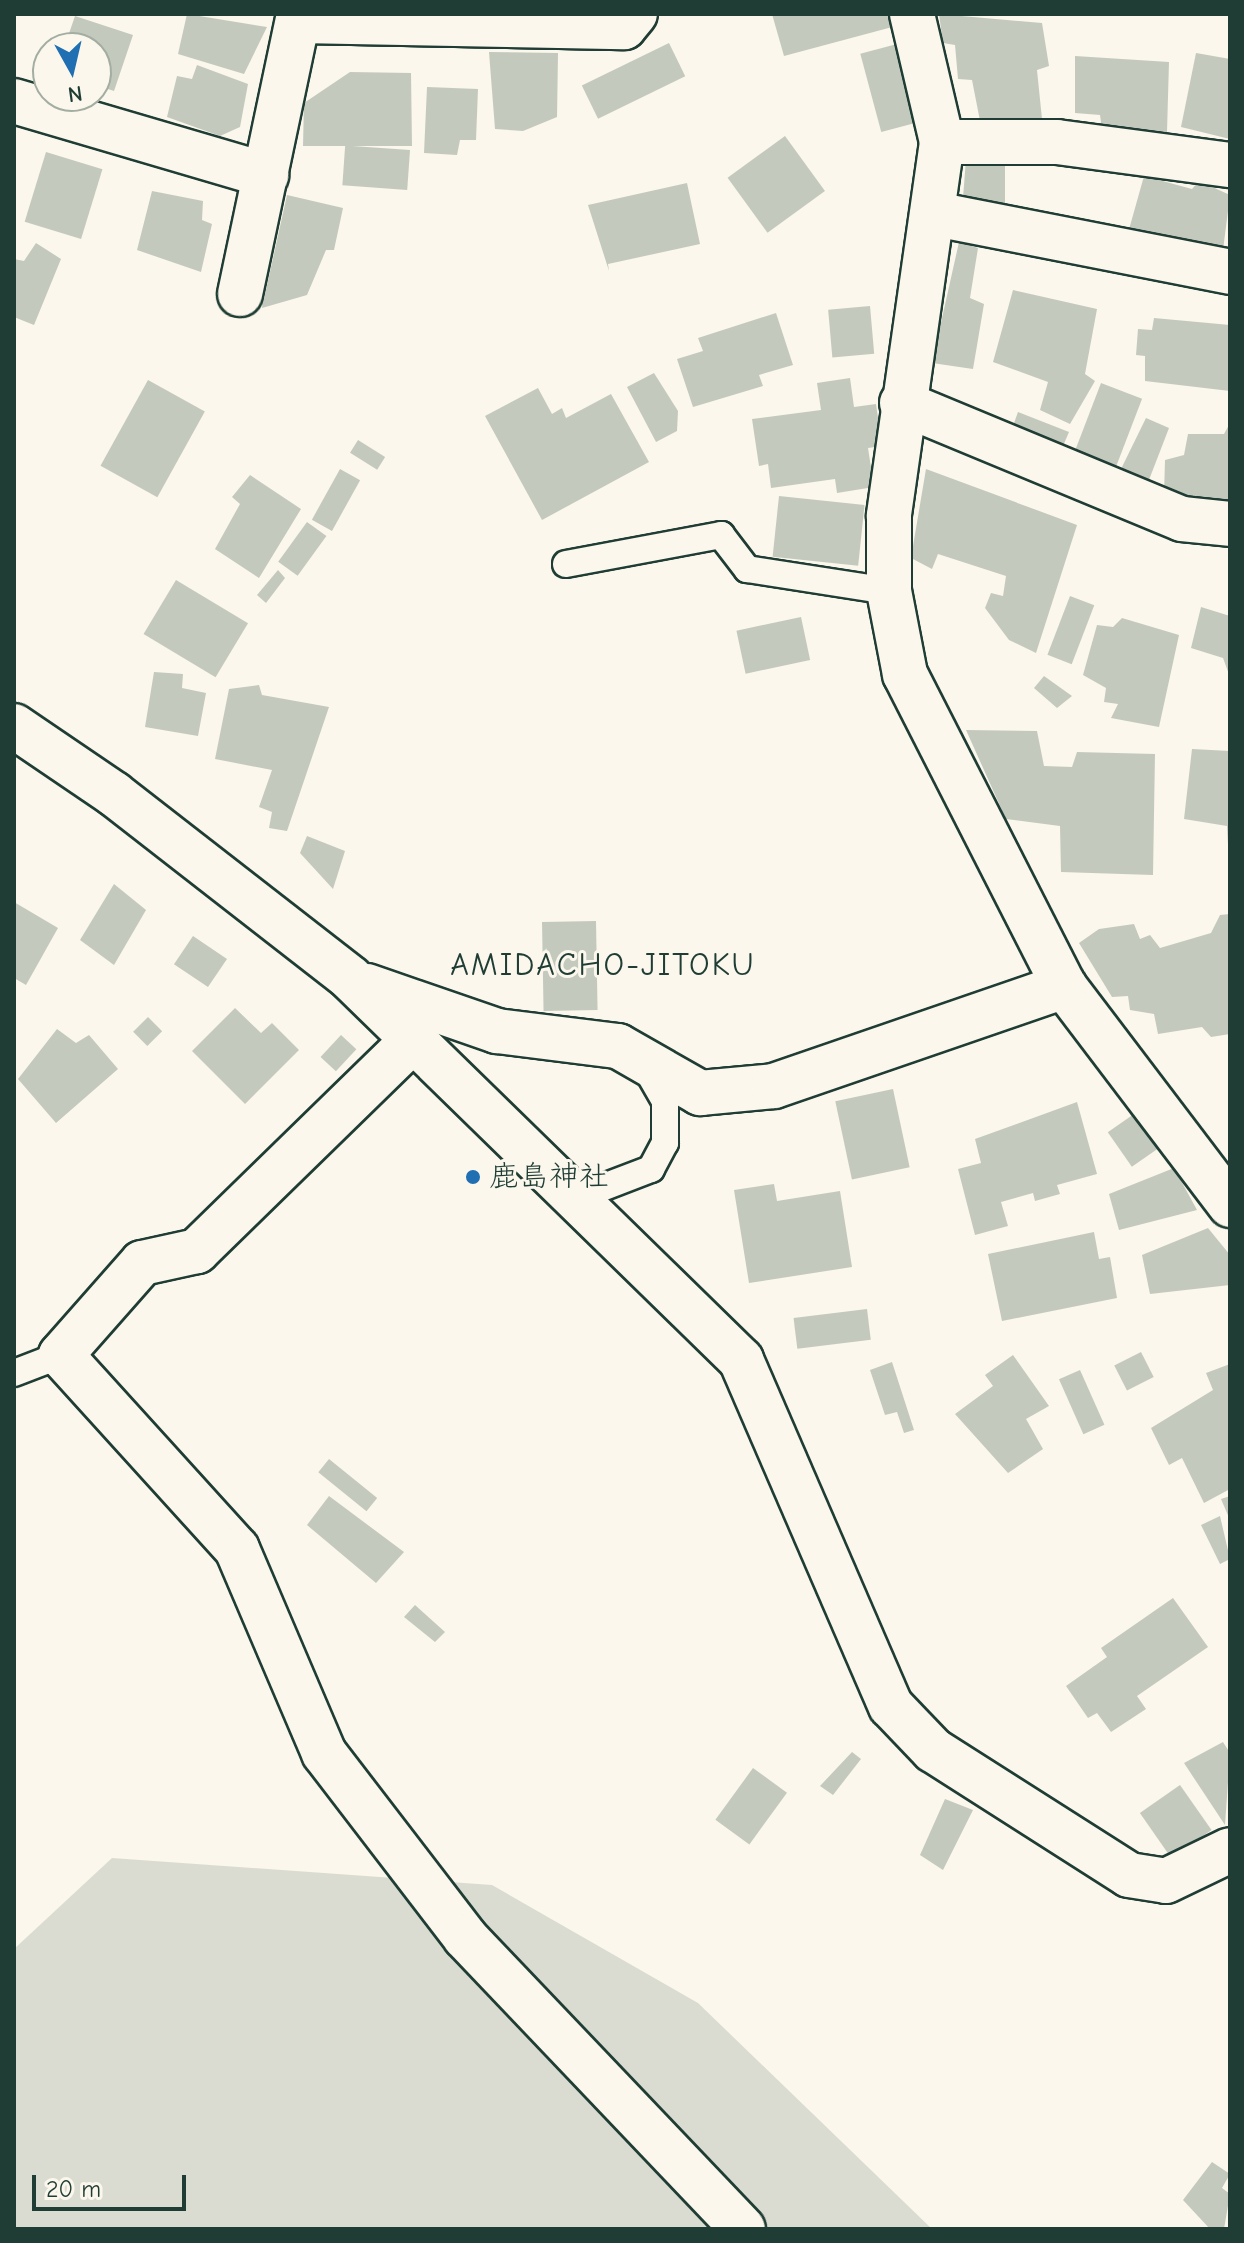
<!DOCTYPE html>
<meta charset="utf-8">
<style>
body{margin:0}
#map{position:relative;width:1244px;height:2243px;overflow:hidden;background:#fbf7ec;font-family:"Comic Neue","Klee One",sans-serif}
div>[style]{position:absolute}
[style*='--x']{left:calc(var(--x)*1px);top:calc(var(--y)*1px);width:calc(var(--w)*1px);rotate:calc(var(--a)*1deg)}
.green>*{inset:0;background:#dbdcd1}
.building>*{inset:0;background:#c4c9be;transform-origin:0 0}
.roads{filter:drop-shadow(2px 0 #1f3d34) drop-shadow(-2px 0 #1f3d34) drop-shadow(0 2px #1f3d34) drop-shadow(0 -2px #1f3d34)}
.service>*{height:26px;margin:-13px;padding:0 13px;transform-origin:13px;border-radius:13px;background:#fbf7ec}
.minor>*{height:44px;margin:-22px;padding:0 22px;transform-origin:22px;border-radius:22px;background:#fbf7ec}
.dots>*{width:22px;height:22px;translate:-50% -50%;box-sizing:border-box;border:4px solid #fbf7ec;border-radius:50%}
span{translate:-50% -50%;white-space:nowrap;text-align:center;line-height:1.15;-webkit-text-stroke:6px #fbf7ec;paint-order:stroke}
.poi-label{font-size:30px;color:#1f3d34}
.left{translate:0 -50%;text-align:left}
.neighbourhood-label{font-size:32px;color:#1f3d34;letter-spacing:2px}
.frame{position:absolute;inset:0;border:16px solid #1f3d34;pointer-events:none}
.north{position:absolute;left:32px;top:32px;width:80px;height:80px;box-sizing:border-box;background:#fbf7ec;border:2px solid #a3ada2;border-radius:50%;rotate:172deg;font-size:22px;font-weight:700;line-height:32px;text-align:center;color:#1f3d34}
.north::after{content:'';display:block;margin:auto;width:28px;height:36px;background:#1f6fb2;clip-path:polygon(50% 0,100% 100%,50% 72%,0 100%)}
.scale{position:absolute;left:32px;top:2175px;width:154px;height:36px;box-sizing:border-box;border:4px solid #1f3d34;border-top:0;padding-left:10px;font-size:24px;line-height:28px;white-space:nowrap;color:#1f3d34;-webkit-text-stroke:6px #fbf7ec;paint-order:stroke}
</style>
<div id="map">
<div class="green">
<div style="clip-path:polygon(112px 1858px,492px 1885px,698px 2003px,932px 2229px,14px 2229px,14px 1949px)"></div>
</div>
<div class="building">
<div style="clip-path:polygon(187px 14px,267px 27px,244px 74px,178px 54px)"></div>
<div style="clip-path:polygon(772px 14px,892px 14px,896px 26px,784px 56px)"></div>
<div style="clip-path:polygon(939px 14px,1042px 23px,1049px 66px,1037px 70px,1042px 119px,981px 126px,972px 80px,958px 79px,955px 45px,943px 43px)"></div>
<div style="clip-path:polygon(75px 16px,133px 35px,114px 91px,96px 85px,96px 48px,64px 48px)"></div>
<div style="left:669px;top:43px;width:37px;height:97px;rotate:64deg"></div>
<div style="left:897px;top:44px;width:81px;height:38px;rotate:75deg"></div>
<div style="clip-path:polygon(489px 52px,558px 53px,557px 117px,523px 131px,495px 129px)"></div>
<div style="clip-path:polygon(1196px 53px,1230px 59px,1230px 139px,1181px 127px)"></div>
<div style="clip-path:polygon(1075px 56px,1169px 62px,1167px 132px,1102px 129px,1100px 115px,1075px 113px)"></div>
<div style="clip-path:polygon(197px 65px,248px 84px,240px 127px,220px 136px,167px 117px,177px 76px,192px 79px)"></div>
<div style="clip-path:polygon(350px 72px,411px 73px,412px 146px,303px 146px,304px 103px)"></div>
<div style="clip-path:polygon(427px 87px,478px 89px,476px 140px,460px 140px,457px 155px,424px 153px)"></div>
<div style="left:785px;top:136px;width:68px;height:71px;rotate:54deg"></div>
<div style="left:410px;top:150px;width:40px;height:65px;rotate:94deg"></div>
<div style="left:46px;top:152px;width:59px;height:73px;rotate:17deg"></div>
<div style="clip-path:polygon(966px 159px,1005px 160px,1005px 217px,963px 198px)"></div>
<div style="clip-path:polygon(1144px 176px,1192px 189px,1199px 181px,1230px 195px,1222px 258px,1128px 233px)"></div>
<div style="clip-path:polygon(687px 183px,700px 244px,608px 264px,609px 271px,588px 205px)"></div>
<div style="clip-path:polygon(152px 191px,203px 201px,202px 220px,212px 224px,201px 272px,137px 250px)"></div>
<div style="clip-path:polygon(287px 195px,343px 208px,334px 250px,326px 250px,307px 295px,262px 308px)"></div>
<div style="clip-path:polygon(959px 242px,978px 248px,970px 298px,984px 304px,973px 369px,932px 363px)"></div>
<div style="clip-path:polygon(36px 243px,61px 259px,34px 325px,14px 317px,14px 259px,24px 261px)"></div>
<div style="clip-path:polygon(1013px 290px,1097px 309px,1085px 374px,1095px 381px,1070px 424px,1040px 410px,1048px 382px,993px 362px)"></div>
<div style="left:870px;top:306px;width:48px;height:42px;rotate:85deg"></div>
<div style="clip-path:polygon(776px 313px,793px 365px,759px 375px,763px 386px,693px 407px,677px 359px,703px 351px,698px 338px)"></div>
<div style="clip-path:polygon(1154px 318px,1230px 325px,1230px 391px,1145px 381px,1145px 356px,1136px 355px,1138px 329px,1152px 330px)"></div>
<div style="clip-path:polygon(654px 373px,678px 411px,677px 431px,656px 442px,627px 387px)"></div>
<div style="clip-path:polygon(850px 378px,854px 407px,876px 404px,882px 446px,868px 448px,874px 487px,837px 493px,835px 479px,771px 488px,768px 464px,759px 466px,752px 419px,821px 410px,817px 383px)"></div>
<div style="left:148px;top:380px;width:65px;height:98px;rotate:29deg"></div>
<div style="left:1101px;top:383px;width:44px;height:77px;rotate:21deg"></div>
<div style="clip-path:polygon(538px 388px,552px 414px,562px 408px,566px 418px,611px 394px,649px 462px,542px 520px,485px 416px)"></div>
<div style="clip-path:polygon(1018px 412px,1069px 432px,1057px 460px,1009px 437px)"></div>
<div style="clip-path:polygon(1146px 418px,1169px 428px,1147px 485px,1121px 469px)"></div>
<div style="clip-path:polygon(1230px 423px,1230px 517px,1164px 495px,1165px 460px,1184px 455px,1188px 434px,1224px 434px)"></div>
<div style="left:358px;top:440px;width:32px;height:15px;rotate:32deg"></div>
<div style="left:340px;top:469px;width:23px;height:58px;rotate:29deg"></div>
<div style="clip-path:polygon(926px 469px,1077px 525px,1036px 653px,1009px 640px,985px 608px,991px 593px,1003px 596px,1006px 576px,938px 554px,932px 569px,911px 558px)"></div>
<div style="clip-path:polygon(250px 475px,301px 509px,259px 578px,215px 549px,240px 504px,232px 497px)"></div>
<div style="left:779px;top:496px;width:86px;height:61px;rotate:6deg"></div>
<div style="left:307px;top:522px;width:24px;height:49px;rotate:36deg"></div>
<div style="clip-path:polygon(278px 570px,285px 578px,266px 603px,257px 595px)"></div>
<div style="left:176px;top:580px;width:84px;height:63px;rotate:31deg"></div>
<div style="left:1070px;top:596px;width:26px;height:63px;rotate:21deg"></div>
<div style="clip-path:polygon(1201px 607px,1230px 616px,1230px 677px,1223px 658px,1191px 648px)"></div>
<div style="left:801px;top:617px;width:44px;height:66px;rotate:78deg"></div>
<div style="clip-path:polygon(1122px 618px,1179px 635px,1159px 727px,1111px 718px,1118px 704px,1104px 702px,1106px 688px,1083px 675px,1097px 625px,1113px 627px)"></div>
<div style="clip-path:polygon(154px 672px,183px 674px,182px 688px,206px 693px,198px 736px,145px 727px)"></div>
<div style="clip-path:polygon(1044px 676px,1072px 696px,1057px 708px,1034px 688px)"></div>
<div style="clip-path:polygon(259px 685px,262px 695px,329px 707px,287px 831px,269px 828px,272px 812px,259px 807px,272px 770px,215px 759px,229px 689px)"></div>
<div style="clip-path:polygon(966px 730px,1037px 731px,1044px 766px,1072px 767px,1077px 752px,1155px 754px,1153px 875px,1061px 872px,1060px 826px,1006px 819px)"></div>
<div style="clip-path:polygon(1192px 749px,1230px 751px,1230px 882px,1227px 826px,1184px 819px)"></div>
<div style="clip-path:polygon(307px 836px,345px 851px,333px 889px,300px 853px)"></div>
<div style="clip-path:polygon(114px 884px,146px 910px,114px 965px,80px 940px)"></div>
<div style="clip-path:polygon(14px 902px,58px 928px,26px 985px,14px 978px)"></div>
<div style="clip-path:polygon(1230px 914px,1230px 1034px,1211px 1037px,1202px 1027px,1158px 1034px,1154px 1014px,1130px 1010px,1128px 996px,1112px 997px,1079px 943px,1099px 929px,1134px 924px,1140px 939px,1150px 935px,1160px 948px,1211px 933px,1220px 915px)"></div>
<div style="left:596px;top:921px;width:89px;height:54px;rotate:89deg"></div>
<div style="left:193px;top:936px;width:41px;height:34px;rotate:34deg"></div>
<div style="clip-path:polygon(235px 1008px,261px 1033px,272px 1023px,299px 1050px,245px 1104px,192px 1051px)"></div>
<div style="left:148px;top:1017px;width:20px;height:21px;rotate:45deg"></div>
<div style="clip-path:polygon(57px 1029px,76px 1043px,89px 1035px,118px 1069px,56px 1123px,18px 1079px)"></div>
<div style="left:341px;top:1035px;width:21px;height:30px;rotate:43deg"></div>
<div style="left:893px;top:1089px;width:80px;height:59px;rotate:78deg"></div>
<div style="clip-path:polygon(1077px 1102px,1097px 1174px,1057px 1185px,1060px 1194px,1035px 1201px,1033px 1193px,1001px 1202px,1008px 1226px,975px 1235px,958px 1169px,981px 1163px,975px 1139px)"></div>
<div style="left:1134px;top:1114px;width:42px;height:32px;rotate:55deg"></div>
<div style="clip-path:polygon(1174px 1168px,1197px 1210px,1119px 1230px,1109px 1194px)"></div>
<div style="clip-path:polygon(774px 1184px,777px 1201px,840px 1191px,852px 1267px,749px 1283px,734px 1190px)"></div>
<div style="clip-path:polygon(1208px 1228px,1230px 1255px,1230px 1285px,1150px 1294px,1142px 1255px)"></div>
<div style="clip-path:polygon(1094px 1232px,1099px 1259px,1110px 1257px,1117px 1298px,1002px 1321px,988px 1254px)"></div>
<div style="left:867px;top:1309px;width:31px;height:74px;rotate:83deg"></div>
<div style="left:1141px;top:1352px;width:28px;height:30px;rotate:63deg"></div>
<div style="clip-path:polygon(1013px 1355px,1049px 1406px,1026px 1419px,1043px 1449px,1008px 1473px,955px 1414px,993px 1386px,985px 1375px)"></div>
<div style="clip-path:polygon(892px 1362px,914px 1430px,904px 1433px,897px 1412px,885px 1415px,870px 1370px)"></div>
<div style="clip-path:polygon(1230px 1364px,1230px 1489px,1204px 1503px,1182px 1458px,1169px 1465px,1151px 1428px,1213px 1390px,1206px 1373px)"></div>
<div style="left:1080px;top:1370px;width:60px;height:23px;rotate:66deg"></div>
<div style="left:329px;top:1459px;width:62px;height:17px;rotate:39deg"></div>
<div style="clip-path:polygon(329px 1496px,404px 1552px,376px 1583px,307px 1525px)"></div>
<div style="clip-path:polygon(1230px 1496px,1230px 1520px,1221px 1499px)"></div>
<div style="clip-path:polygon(1220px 1516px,1230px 1559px,1220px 1564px,1201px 1525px)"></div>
<div style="clip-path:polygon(1173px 1598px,1208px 1647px,1137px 1696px,1146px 1709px,1111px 1732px,1097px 1713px,1088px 1718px,1066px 1686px,1107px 1657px,1101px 1648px)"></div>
<div style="clip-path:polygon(415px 1605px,445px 1632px,435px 1642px,404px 1617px)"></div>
<div style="clip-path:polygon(1223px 1742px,1230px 1753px,1225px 1825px,1184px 1763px)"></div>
<div style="clip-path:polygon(852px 1752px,861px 1759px,833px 1795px,820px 1786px)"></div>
<div style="left:753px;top:1768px;width:42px;height:64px;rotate:36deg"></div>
<div style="left:1180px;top:1785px;width:55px;height:49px;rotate:55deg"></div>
<div style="clip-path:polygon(945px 1799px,973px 1810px,943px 1870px,920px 1855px)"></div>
<div style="clip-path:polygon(1212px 2162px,1230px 2174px,1222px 2188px,1230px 2194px,1224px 2229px,1210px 2229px,1183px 2200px)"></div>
</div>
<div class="roads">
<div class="service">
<div style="--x:566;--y:564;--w:158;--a:-10.6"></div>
<div style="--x:721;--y:535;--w:43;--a:52.6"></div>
<div style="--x:747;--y:569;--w:144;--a:8.8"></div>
<div style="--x:567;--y:1182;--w:30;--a:15"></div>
<div style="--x:596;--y:1190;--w:59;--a:-20.9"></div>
<div style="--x:651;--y:1169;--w:30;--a:-62"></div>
<div style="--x:665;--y:1143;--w:42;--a:-90"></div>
<div style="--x:665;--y:1101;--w:38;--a:-120"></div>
<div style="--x:14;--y:1373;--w:50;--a:-21"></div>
</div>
<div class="minor">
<div style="--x:912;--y:14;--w:131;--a:76.8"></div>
<div style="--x:942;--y:142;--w:378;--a:98.1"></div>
<div style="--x:889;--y:516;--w:75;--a:90"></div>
<div style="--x:889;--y:591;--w:85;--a:79.1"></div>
<div style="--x:905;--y:674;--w:350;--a:63"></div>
<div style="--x:1064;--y:986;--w:275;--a:52.8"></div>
<div style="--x:299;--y:21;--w:325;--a:1.1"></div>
<div style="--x:624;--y:27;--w:17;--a:-50"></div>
<div style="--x:14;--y:101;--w:263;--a:16.4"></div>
<div style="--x:942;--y:142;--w:115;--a:0"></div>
<div style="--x:1057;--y:142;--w:175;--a:7.6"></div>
<div style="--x:935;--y:214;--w:301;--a:11.1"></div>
<div style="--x:240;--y:294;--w:286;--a:-78.1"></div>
<div style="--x:902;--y:403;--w:303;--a:22.5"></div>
<div style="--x:1182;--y:519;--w:48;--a:5.9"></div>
<div style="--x:14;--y:726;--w:121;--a:34.2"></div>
<div style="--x:114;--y:794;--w:299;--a:37.9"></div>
<div style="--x:350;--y:978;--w:547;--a:44.33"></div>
<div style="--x:741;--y:1360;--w:377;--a:66.6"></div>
<div style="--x:891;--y:1706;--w:61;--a:46.3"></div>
<div style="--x:933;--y:1750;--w:232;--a:32.5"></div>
<div style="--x:1129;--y:1875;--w:37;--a:9"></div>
<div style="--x:1166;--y:1881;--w:71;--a:-25.8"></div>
<div style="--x:367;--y:986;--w:138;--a:19.1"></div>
<div style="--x:497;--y:1031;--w:122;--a:7.1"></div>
<div style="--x:618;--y:1046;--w:95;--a:29.8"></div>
<div style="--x:700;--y:1093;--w:74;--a:-5.4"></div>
<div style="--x:774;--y:1086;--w:307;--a:-19"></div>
<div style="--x:412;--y:1041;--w:301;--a:135.7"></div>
<div style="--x:197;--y:1251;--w:56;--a:167.7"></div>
<div style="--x:142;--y:1263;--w:123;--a:131.4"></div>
<div style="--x:61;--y:1355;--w:262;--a:47.8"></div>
<div style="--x:237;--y:1549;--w:222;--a:66.9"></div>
<div style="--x:324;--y:1753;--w:232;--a:52.5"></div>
<div style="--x:465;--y:1937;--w:403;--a:46.4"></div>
</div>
</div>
<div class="dots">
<div style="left:473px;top:1177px;background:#1f6fb2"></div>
</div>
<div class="poi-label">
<span class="left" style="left:489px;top:1177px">鹿島神社</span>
</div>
<div class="neighbourhood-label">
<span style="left:603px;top:965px">AMIDACHO-JITOKU</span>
</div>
<div class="frame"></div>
<div class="north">N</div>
<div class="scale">20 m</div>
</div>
